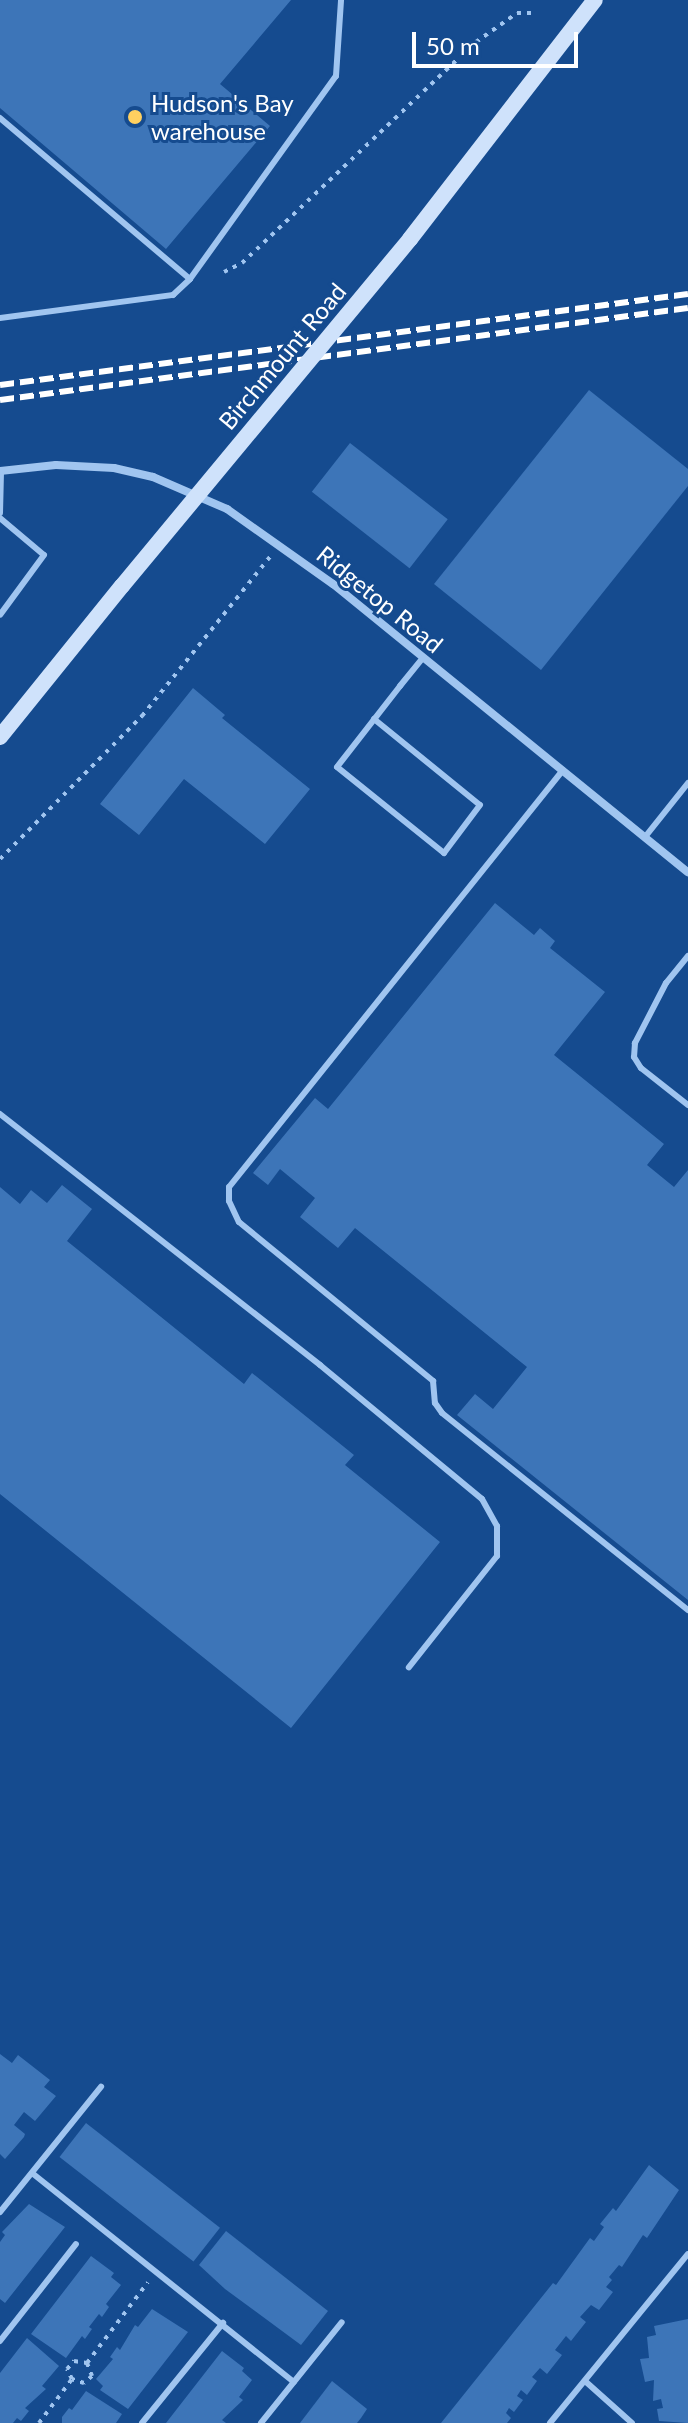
<!DOCTYPE html>
<style>
body{margin:0}
#map{position:relative;width:688px;height:2423px;overflow:hidden;background:#154b8f;font-family:Lato,sans-serif}
div>[style]{position:absolute}
[style*='--x']{left:calc(var(--x)*1px);top:calc(var(--y)*1px);width:calc(var(--w)*1px);rotate:calc(var(--a)*1deg)}
.building>*{inset:0;background:#3d75b8;transform-origin:0 0}
.path>*{height:4px;margin-top:-2px;transform-origin:0;background:repeating-linear-gradient(90deg,#a0c5f0 0 4px,transparent 0 10px)}
.service>*{height:6px;margin:-3px;padding:0 3px;transform-origin:3px;border-radius:3px;background:#a0c5f0}
.minor>*{height:8px;margin:-4px;padding:0 4px;transform-origin:4px;border-radius:4px;background:#a0c5f0}
.secondary>*{height:16px;margin:-8px;padding:0 8px;transform-origin:8px;border-radius:8px;background:#cfe2fb}
.rail>*{height:6px;margin-top:-3px;transform-origin:0;background:repeating-linear-gradient(90deg,#fff 0 14px,transparent 0 20px)}
.secondary-bridge>*{height:16px;margin:-8px;padding:0 8px;transform-origin:8px;border-radius:8px;background:#cfe2fb}
.dots>*{width:22px;height:22px;translate:-50% -50%;box-sizing:border-box;border:4px solid #154b8f;border-radius:50%}
span{translate:-50% -50%;white-space:nowrap;text-align:center;line-height:1.15;-webkit-text-stroke:6px #154b8f;paint-order:stroke}
.poi-label{font-size:24px;color:#fff}
.left{translate:0 -50%;text-align:left}
.street-label{font-size:24px;color:#fff}
.scale{position:absolute;left:412px;top:32px;width:166px;height:36px;box-sizing:border-box;border:4px solid #fff;border-top:0;padding-left:10px;font-size:24px;line-height:28px;white-space:nowrap;color:#fff;-webkit-text-stroke:6px #154b8f;paint-order:stroke}
</style>
<div id="map">
<div class="building">
<div style="clip-path:polygon(0 0,291px 0,220px 84px,270px 126px,166px 249px,0 108px)"></div>
<div style="clip-path:polygon(589px 390px,688px 469px,688px 486px,541px 670px,434px 584px)"></div>
<div style="left:350px;top:443px;width:124px;height:62px;rotate:38deg"></div>
<div style="clip-path:polygon(193px 688px,225px 715px,222px 718px,310px 789px,265px 844px,184px 779px,139px 835px,100px 804px)"></div>
<div style="clip-path:polygon(495px 903px,534px 935px,540px 928px,555px 941px,550px 948px,605px 992px,554px 1055px,664px 1144px,647px 1165px,674px 1187px,688px 1170px,688px 1600px,457px 1415px,475px 1394px,493px 1409px,527px 1367px,355px 1228px,338px 1248px,300px 1217px,315px 1198px,280px 1169px,268px 1185px,253px 1173px,315px 1098px,328px 1109px)"></div>
<div style="clip-path:polygon(62px 1185px,92px 1209px,67px 1241px,244px 1384px,252px 1373px,354px 1455px,345px 1465px,440px 1542px,291px 1728px,0 1494px,0 1187px,20px 1204px,31px 1190px,47px 1203px)"></div>
<div style="clip-path:polygon(0 2054px,12px 2063px,18px 2055px,50px 2080px,44px 2087px,56px 2096px,35px 2121px,24px 2112px,14px 2125px,25px 2134px,24px 2137px,5px 2159px,0 2154px)"></div>
<div style="left:86px;top:2123px;width:170px;height:43px;rotate:38deg"></div>
<div style="clip-path:polygon(649px 2165px,679px 2190px,647px 2238px,643px 2235px,622px 2267px,619px 2265px,609px 2277px,612px 2280px,606px 2287px,613px 2292px,599px 2310px,591px 2305px,580px 2317px,586px 2322px,571px 2341px,566px 2336px,555px 2350px,562px 2355px,547px 2374px,540px 2368px,532px 2377px,537px 2381px,527px 2395px,521px 2390px,517px 2396px,523px 2400px,514px 2412px,509px 2408px,506px 2413px,511px 2418px,507px 2423px,441px 2423px,553px 2283px,556px 2285px,590px 2238px,594px 2241px,604px 2227px,600px 2224px,613px 2208px,616px 2211px)"></div>
<div style="clip-path:polygon(29px 2204px,65px 2227px,5px 2303px,0 2299px,0 2242px,5px 2235px,2px 2232px)"></div>
<div style="clip-path:polygon(226px 2231px,328px 2311px,301px 2345px,225px 2289px,199px 2265px)"></div>
<div style="clip-path:polygon(91px 2256px,114px 2273px,111px 2277px,121px 2285px,106px 2304px,109px 2307px,102px 2317px,99px 2314px,89px 2327px,92px 2329px,85px 2339px,82px 2336px,66px 2358px,31px 2334px)"></div>
<div style="clip-path:polygon(152px 2309px,188px 2332px,128px 2409px,100px 2390px,103px 2386px,96px 2379px,113px 2359px,110px 2357px,117px 2347px,120px 2350px,135px 2325px,138px 2327px)"></div>
<div style="clip-path:polygon(688px 2319px,688px 2423px,659px 2421px,657px 2409px,663px 2408px,661px 2399px,653px 2401px,654px 2380px,645px 2382px,640px 2359px,649px 2358px,647px 2337px,656px 2335px,654px 2326px)"></div>
<div style="clip-path:polygon(27px 2338px,59px 2366px,42px 2386px,46px 2389px,25px 2408px,29px 2411px,21px 2421px,17px 2418px,13px 2423px,0 2423px,0 2373px)"></div>
<div style="clip-path:polygon(222px 2351px,244px 2368px,242px 2371px,252px 2380px,239px 2397px,243px 2400px,222px 2420px,226px 2423px,166px 2423px)"></div>
<div style="clip-path:polygon(332px 2381px,367px 2409px,361px 2418px,357px 2423px,300px 2423px)"></div>
<div style="clip-path:polygon(86px 2391px,122px 2414px,116px 2423px,62px 2423px,62px 2417px,69px 2408px,72px 2410px)"></div>
</div>
<div class="path">
<div style="--x:224;--y:272;--w:20;--a:-27"></div>
<div style="--x:242;--y:263;--w:322;--a:-43.4"></div>
<div style="--x:476;--y:42;--w:50;--a:-35.3"></div>
<div style="--x:517;--y:13;--w:18;--a:0"></div>
<div style="--x:0;--y:859;--w:202;--a:-45.2"></div>
<div style="--x:142;--y:716;--w:204;--a:-51.2"></div>
<div style="--x:74;--y:2361;--w:13;--a:9"></div>
<div style="--x:87;--y:2363;--w:14;--a:69"></div>
<div style="--x:92;--y:2376;--w:11;--a:139"></div>
<div style="--x:84;--y:2383;--w:13;--a:-162"></div>
<div style="--x:72;--y:2379;--w:11;--a:-117"></div>
<div style="--x:67;--y:2369;--w:11;--a:-49"></div>
<div style="--x:87;--y:2363;--w:101;--a:-53"></div>
<div style="--x:39;--y:2423;--w:55;--a:-53.1"></div>
</div>
<div class="service">
<div style="--x:0;--y:118;--w:249;--a:40.3"></div>
<div style="--x:0;--y:318;--w:175;--a:-7.6"></div>
<div style="--x:173;--y:295;--w:23;--a:-43"></div>
<div style="--x:190;--y:279;--w:250;--a:-54.3"></div>
<div style="--x:336;--y:76;--w:76;--a:-86.2"></div>
<div style="--x:0;--y:513;--w:42;--a:-88.6"></div>
<div style="--x:0;--y:518;--w:57;--a:40.1"></div>
<div style="--x:44;--y:555;--w:74;--a:126.3"></div>
<div style="--x:374;--y:719;--w:136;--a:39.1"></div>
<div style="--x:480;--y:805;--w:60;--a:126.9"></div>
<div style="--x:444;--y:853;--w:137;--a:-141.2"></div>
<div style="--x:337;--y:767;--w:103;--a:-52.1"></div>
<div style="--x:400;--y:686;--w:35;--a:-51"></div>
<div style="--x:563;--y:770;--w:534;--a:128.69"></div>
<div style="--x:229;--y:1187;--w:14;--a:90"></div>
<div style="--x:229;--y:1201;--w:23;--a:65"></div>
<div style="--x:239;--y:1222;--w:251;--a:39.3"></div>
<div style="--x:433;--y:1381;--w:22;--a:85"></div>
<div style="--x:435;--y:1403;--w:12;--a:55"></div>
<div style="--x:442;--y:1413;--w:315;--a:38.7"></div>
<div style="--x:645;--y:837;--w:69;--a:-51.5"></div>
<div style="--x:688;--y:956;--w:35;--a:129"></div>
<div style="--x:666;--y:983;--w:68;--a:117.3"></div>
<div style="--x:635;--y:1043;--w:14;--a:94"></div>
<div style="--x:634;--y:1057;--w:13;--a:58"></div>
<div style="--x:641;--y:1068;--w:60;--a:38.2"></div>
<div style="--x:0;--y:1114;--w:407;--a:38.1"></div>
<div style="--x:320;--y:1365;--w:210;--a:39.6"></div>
<div style="--x:482;--y:1499;--w:31;--a:61"></div>
<div style="--x:497;--y:1526;--w:30;--a:90"></div>
<div style="--x:497;--y:1556;--w:142;--a:128.4"></div>
<div style="--x:32;--y:2173;--w:335;--a:38.6"></div>
<div style="--x:0;--y:2212;--w:161;--a:-51.1"></div>
<div style="--x:0;--y:2341;--w:123;--a:-51.9"></div>
<div style="--x:585;--y:2381;--w:63;--a:41.8"></div>
<div style="--x:142;--y:2423;--w:129;--a:-51"></div>
<div style="--x:261;--y:2423;--w:129;--a:-51.3"></div>
<div style="--x:550;--y:2423;--w:218;--a:-50.8"></div>
</div>
<div class="minor">
<div style="--x:0;--y:471;--w:56;--a:-6.1"></div>
<div style="--x:56;--y:465;--w:58;--a:3"></div>
<div style="--x:114;--y:468;--w:40;--a:13"></div>
<div style="--x:153;--y:477;--w:81;--a:23.4"></div>
<div style="--x:227;--y:509;--w:130;--a:35.3"></div>
<div style="--x:333;--y:584;--w:457;--a:39.1"></div>
</div>
<div class="secondary">
<div style="--x:410;--y:239;--w:302;--a:-52.3"></div>
<div style="--x:0;--y:737;--w:194;--a:-51.1"></div>
</div>
<div class="rail">
<div style="--x:0;--y:385;--w:694;--a:-7.53"></div>
<div style="--x:0;--y:400;--w:694;--a:-7.62"></div>
</div>
<div class="secondary-bridge">
<div style="--x:122;--y:586;--w:451;--a:-50.3"></div>
</div>
<div class="dots">
<div style="left:135px;top:117px;background:#ffd060"></div>
</div>
<div class="poi-label">
<span class="left" style="left:151px;top:117px">Hudson's Bay<br>warehouse</span>
</div>
<div class="street-label">
<span style="left:282px;top:356px;rotate:-50deg">Birchmount Road</span>
<span style="left:380px;top:599px;rotate:39deg">Ridgetop Road</span>
</div>
<div class="scale">50 m</div>
</div>
